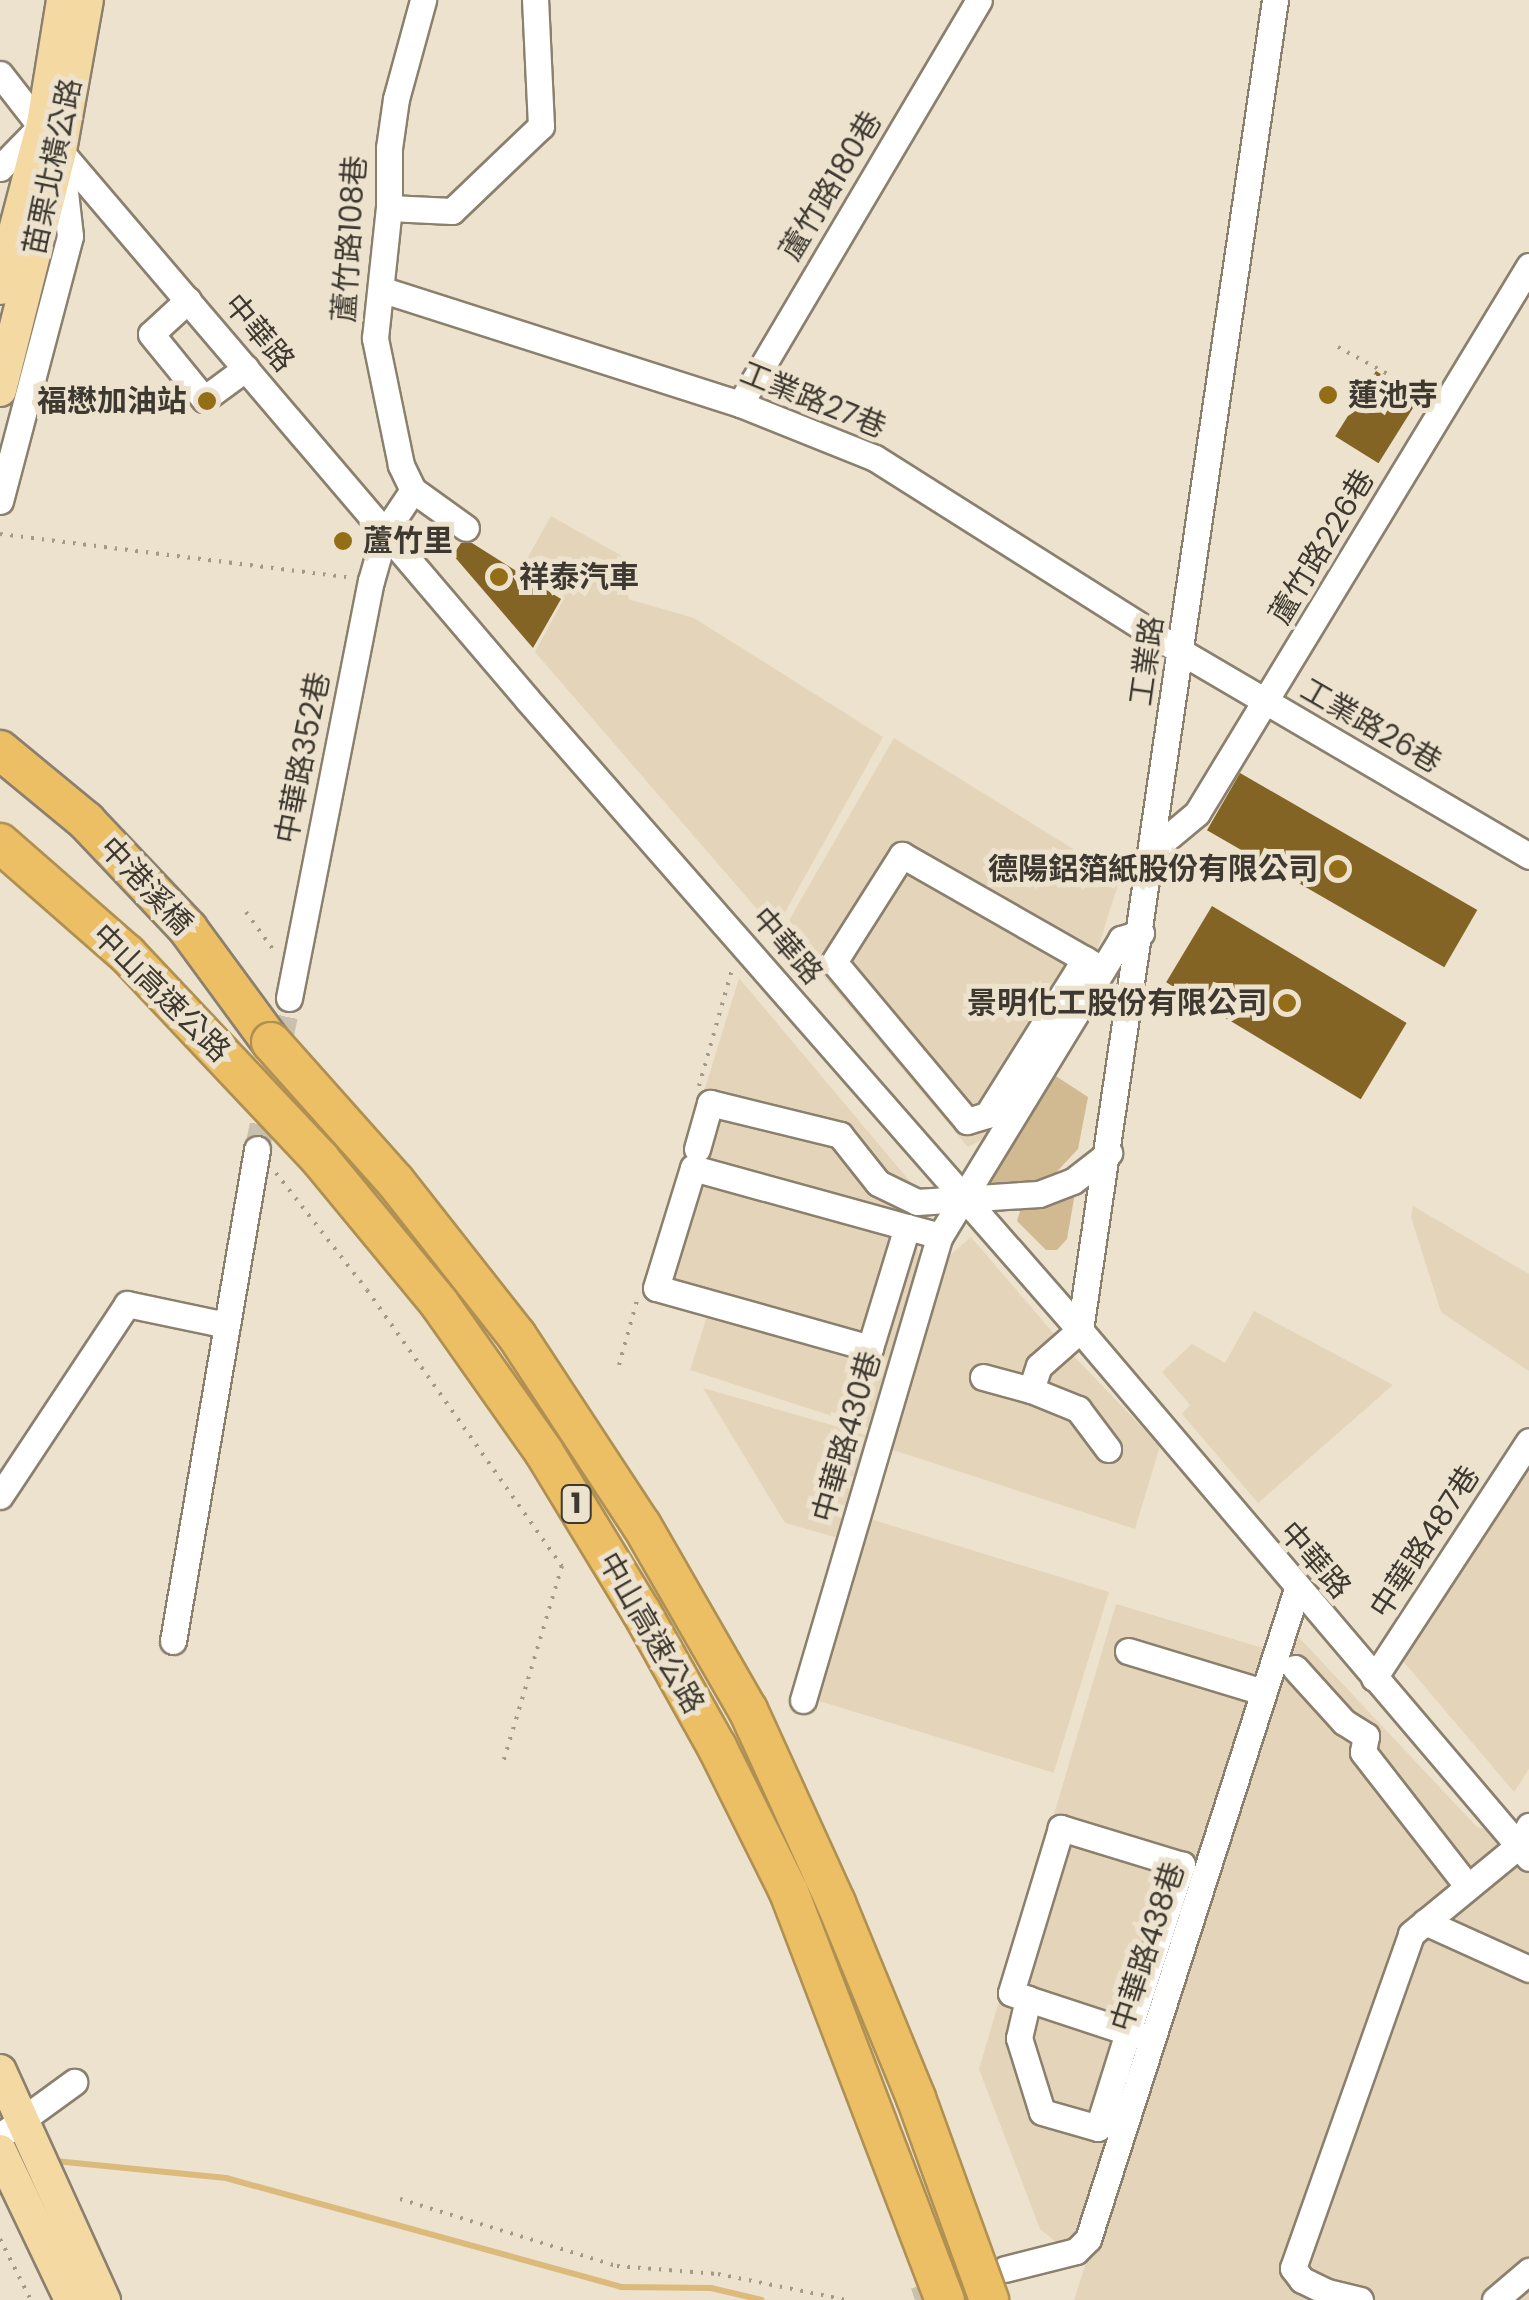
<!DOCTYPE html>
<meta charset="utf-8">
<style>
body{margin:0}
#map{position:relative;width:1529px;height:2300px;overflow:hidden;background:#ede2cd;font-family:Poppins,"Noto Sans TC",sans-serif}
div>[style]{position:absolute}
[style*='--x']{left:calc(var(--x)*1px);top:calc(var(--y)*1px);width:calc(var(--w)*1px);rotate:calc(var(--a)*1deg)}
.built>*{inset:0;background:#e4d5ba;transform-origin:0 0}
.green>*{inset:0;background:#d1ba91}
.stream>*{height:6px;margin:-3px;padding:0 3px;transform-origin:3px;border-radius:3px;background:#dcba7b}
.building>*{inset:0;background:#836424;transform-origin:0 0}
.minor-tunnel>*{height:25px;margin-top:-12.5px;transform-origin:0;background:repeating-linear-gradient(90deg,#cac0ae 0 25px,transparent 0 37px)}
.path>*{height:4px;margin-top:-2px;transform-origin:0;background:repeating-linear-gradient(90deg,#a1998a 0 2.5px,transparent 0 10.5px)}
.roads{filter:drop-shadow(2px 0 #8b806e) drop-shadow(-2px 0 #8b806e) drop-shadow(0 2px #8b806e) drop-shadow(0 -2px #8b806e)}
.minor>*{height:25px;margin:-12.5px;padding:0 12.5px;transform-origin:12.5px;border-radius:12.5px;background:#fff}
.major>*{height:32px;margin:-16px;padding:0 16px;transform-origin:16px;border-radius:16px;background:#f4d9a3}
.highway>*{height:38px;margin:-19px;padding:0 19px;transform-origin:19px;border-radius:19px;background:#edbf65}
.bridges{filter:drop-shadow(2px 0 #af9053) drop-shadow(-2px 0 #af9053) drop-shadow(0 2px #af9053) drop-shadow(0 -2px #af9053)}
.highway-bridge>*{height:38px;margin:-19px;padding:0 19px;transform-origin:19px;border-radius:19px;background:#edbf65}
.dots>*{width:28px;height:28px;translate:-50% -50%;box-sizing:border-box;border:5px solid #ede2cd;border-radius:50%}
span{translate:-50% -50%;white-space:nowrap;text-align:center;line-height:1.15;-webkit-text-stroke:10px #ede2cd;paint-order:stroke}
.shield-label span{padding:2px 8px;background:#ede2cd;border:2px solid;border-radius:8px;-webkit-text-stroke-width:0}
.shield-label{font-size:28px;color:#3d3931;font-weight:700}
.street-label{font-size:30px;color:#3d3931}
.poi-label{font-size:30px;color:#3d3931;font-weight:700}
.left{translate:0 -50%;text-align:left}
.right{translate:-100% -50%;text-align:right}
</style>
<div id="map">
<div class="built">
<div style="clip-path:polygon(551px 516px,634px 563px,628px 599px,694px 618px,883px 737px,775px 930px,535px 652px,565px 597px,520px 571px)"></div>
<div style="clip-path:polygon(894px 738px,1120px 878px,1093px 964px,993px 1133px,968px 1147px,784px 929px)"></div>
<div style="clip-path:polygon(739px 978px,918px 1191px,914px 1222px,920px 1268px,875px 1430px,690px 1370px,709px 1310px,643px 1289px)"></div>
<div style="clip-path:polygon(1413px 1206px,1529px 1274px,1529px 1371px,1441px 1312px,1411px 1217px)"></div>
<div style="clip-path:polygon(971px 1237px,1068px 1350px,1160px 1446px,1135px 1529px,887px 1448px,939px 1265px)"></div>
<div style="clip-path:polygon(1254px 1311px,1393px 1385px,1258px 1503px,1182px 1414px,1190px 1405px,1162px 1372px,1192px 1344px,1225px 1363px)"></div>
<div style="clip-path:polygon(703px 1388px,873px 1437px,842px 1539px,785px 1523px)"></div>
<div style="clip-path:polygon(1529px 1451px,1529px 1769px,1514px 1792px,1398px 1655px)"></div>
<div style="left:867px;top:1518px;width:253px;height:189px;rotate:17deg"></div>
<div style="clip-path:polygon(1116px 1604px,1263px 1648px,1081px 2233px,1057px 2243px,1040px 2229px,979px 2069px)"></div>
<div style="clip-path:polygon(1291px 1629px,1477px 1827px,1529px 1840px,1529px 2300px,1074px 2300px)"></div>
</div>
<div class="green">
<div style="clip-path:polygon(1051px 1073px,1088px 1097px,1078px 1149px,1049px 1180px,1021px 1188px,983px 1184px)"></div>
<div style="clip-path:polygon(1075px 1193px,1067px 1239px,1057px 1250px,1046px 1250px,1017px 1221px,1022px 1205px)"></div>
</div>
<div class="stream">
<div style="--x:55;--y:2161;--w:172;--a:5.7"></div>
<div style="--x:226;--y:2178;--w:410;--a:15.4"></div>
<div style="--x:621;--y:2287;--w:90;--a:0.6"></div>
<div style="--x:711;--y:2288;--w:52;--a:13.2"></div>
</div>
<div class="building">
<div style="left:1376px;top:371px;width:51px;height:77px;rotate:32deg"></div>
<div style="clip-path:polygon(461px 543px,472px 543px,561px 599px,533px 648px,453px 555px)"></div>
<div style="left:1240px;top:773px;width:274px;height:66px;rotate:30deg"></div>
<div style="left:1212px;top:906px;width:227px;height:89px;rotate:31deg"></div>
</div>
<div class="minor-tunnel">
<div style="--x:257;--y:1149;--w:154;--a:-78"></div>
<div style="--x:915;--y:2300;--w:86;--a:-19.1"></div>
</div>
<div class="path">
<div style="--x:1338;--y:347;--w:102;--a:28.6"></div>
<div style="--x:0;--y:534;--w:355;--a:7.1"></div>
<div style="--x:246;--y:912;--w:49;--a:54.1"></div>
<div style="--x:699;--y:1086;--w:125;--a:-74.2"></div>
<div style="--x:276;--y:1173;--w:148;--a:52.1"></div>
<div style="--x:367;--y:1290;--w:338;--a:54.8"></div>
<div style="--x:562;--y:1566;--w:206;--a:106.7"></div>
<div style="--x:619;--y:1365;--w:71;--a:-74.4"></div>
<div style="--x:400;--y:2199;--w:227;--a:17.2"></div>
<div style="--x:617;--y:2266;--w:101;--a:4.5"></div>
<div style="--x:718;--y:2274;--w:132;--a:11.4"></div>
<div style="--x:0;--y:2239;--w:68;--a:63.1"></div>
</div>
<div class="roads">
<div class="minor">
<div style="--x:0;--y:74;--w:98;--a:52.1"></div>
<div style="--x:60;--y:151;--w:720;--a:49.56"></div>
<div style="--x:527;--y:699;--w:839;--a:48.77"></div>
<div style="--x:1080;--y:1330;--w:693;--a:49.62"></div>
<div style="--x:0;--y:168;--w:62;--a:-45.7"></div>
<div style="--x:389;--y:208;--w:63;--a:2.7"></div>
<div style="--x:452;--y:211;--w:123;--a:-43.7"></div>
<div style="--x:541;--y:126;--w:126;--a:-92.7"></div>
<div style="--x:383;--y:290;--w:375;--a:17.7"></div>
<div style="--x:740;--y:404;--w:145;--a:21.8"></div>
<div style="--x:875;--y:458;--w:361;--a:32.3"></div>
<div style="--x:1180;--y:651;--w:405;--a:30.4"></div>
<div style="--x:188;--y:300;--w:50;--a:137.4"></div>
<div style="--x:151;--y:334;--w:84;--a:50.8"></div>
<div style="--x:204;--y:399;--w:52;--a:-36.4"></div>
<div style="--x:740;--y:404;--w:469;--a:-59.4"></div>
<div style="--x:413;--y:490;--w:65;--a:35.6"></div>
<div style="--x:0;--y:501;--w:274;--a:-75.2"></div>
<div style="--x:70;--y:236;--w:70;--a:-96.5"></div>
<div style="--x:1154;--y:849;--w:56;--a:-39.9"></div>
<div style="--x:1197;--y:813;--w:640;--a:-58.74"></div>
<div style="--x:1085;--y:959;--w:184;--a:122.1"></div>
<div style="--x:987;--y:1115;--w:21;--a:163"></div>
<div style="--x:967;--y:1121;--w:207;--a:-129.9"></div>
<div style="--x:834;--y:962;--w:127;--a:-57.6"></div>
<div style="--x:902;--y:855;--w:220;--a:29.7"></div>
<div style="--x:1093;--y:964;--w:10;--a:29"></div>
<div style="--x:289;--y:998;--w:425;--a:-78.9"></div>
<div style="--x:371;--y:581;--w:51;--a:-74.1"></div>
<div style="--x:385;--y:532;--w:50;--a:-56.3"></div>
<div style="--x:413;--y:490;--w:28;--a:-116"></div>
<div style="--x:401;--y:465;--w:130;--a:-101.6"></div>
<div style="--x:375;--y:338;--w:131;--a:-83.9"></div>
<div style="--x:389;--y:208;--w:60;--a:-90"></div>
<div style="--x:389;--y:148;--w:49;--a:-81.9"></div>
<div style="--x:396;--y:99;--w:103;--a:-74.7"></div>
<div style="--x:697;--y:1149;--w:48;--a:-74.2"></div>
<div style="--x:710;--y:1103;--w:134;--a:13.8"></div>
<div style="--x:840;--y:1135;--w:61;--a:51.6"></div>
<div style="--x:878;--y:1183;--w:43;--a:26"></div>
<div style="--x:917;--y:1202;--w:122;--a:-3.8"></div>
<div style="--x:1039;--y:1194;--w:36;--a:-21"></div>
<div style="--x:1073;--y:1181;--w:46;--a:-37.9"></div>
<div style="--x:907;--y:1227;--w:127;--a:107"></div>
<div style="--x:870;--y:1348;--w:222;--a:-164.3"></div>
<div style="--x:656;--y:1288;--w:126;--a:-72.9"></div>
<div style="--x:693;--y:1168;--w:222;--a:15.4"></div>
<div style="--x:907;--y:1227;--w:34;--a:15"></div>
<div style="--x:983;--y:1377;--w:50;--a:15.2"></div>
<div style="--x:1031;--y:1390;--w:25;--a:-72"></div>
<div style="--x:1039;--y:1366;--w:55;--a:-41.3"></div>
<div style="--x:1080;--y:1330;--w:1344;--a:-81.66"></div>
<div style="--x:1031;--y:1390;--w:51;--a:22"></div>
<div style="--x:1078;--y:1409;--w:50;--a:53.1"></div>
<div style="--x:0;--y:1496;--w:230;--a:-56.5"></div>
<div style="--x:127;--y:1304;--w:102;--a:11.9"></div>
<div style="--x:173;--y:1641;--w:499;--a:-80.3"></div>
<div style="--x:1128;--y:1651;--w:141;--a:16.9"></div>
<div style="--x:1295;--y:1668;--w:73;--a:47.8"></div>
<div style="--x:1344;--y:1722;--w:26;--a:32"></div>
<div style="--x:1366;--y:1736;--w:16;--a:101"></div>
<div style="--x:1363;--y:1752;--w:171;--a:52.1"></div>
<div style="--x:1374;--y:1678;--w:283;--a:-56.8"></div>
<div style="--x:803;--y:1700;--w:484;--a:-73.6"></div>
<div style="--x:940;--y:1236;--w:348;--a:-58.6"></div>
<div style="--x:1121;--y:939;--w:21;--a:-17"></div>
<div style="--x:1425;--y:1922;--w:114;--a:24.3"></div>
<div style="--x:1028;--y:1999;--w:40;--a:103"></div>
<div style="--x:1019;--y:2038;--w:77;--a:72.7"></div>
<div style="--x:1042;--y:2112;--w:58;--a:15.9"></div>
<div style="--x:1098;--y:2128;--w:101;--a:-72.6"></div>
<div style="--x:1128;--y:2032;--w:176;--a:-72.1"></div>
<div style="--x:1182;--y:1865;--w:127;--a:-163"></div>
<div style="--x:1061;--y:1828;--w:172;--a:106.9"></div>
<div style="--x:1011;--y:1993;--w:18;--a:19"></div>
<div style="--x:1028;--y:1999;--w:105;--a:18.3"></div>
<div style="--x:1128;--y:2032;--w:25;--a:16"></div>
<div style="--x:0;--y:2136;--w:92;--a:-36.1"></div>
<div style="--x:1005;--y:2269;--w:73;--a:-14.2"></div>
<div style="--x:1076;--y:2251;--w:17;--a:-45"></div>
<div style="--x:1088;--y:2239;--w:683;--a:-72.18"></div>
<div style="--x:1360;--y:2300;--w:34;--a:-166"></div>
<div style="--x:1327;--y:2292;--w:28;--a:-154"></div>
<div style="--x:1302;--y:2280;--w:15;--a:-127"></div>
<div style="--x:1293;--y:2268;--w:354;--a:-70.5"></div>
<div style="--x:1411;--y:1934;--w:139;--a:-39.4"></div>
<div style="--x:1518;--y:1846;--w:23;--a:-61"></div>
<div style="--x:1495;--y:2300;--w:45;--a:-40.5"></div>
</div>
<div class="major">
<div style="--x:0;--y:288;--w:170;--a:-75.3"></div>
<div style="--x:43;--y:124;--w:126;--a:-80.8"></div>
<div style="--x:0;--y:390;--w:246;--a:-75.9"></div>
<div style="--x:60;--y:151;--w:153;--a:-79.9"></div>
<div style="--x:0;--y:2071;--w:252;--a:65.6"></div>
<div style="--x:0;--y:2151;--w:165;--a:64.5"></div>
</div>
<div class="highway">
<div style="--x:0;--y:750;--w:112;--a:39.5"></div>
<div style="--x:86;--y:821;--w:149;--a:46.6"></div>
<div style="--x:188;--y:929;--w:140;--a:53.7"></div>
</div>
</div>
<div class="bridges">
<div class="highway-bridge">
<div style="--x:0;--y:843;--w:169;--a:41.2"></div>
<div style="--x:127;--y:954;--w:282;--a:46.7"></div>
<div style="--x:320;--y:1159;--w:187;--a:50.4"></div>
<div style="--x:439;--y:1303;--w:182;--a:54.8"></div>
<div style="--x:544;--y:1452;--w:188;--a:58.7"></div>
<div style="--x:642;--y:1613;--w:154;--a:60.8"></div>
<div style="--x:717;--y:1747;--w:162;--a:63.6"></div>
<div style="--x:789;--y:1892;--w:437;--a:69.1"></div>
<div style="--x:271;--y:1042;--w:186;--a:48.3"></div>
<div style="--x:395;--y:1181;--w:197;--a:51.8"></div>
<div style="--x:517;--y:1336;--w:227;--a:56.7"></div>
<div style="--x:642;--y:1526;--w:212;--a:60.1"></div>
<div style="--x:748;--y:1710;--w:212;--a:65.5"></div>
<div style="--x:836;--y:1903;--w:211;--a:67.7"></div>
<div style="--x:916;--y:2098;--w:215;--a:70.1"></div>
</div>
</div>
<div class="dots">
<div style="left:1328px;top:395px;background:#946e17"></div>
<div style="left:207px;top:401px;background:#946e17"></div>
<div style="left:343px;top:541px;background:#946e17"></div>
<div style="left:499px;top:577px;background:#946e17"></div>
<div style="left:1338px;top:869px;background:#946e17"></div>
<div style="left:1287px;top:1003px;background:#946e17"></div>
</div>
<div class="shield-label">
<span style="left:576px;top:1504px">1</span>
</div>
<div class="street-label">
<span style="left:53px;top:167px;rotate:-78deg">苗栗北橫公路</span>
<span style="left:831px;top:186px;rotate:-59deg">蘆竹路180巷</span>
<span style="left:350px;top:239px;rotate:-86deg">蘆竹路108巷</span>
<span style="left:259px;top:333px;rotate:50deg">中華路</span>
<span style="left:813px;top:400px;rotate:22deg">工業路27巷</span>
<span style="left:1322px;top:547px;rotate:-59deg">蘆竹路226巷</span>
<span style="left:1147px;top:661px;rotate:-82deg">工業路</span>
<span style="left:1371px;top:726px;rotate:30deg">工業路26巷</span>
<span style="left:303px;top:758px;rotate:-79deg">中華路352巷</span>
<span style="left:146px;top:886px;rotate:47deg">中港溪橋</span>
<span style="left:787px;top:946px;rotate:49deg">中華路</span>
<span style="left:161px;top:993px;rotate:45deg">中山高速公路</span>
<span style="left:847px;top:1437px;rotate:-74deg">中華路430巷</span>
<span style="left:1425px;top:1542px;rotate:-57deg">中華路487巷</span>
<span style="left:1315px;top:1560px;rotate:49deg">中華路</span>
<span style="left:651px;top:1633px;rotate:60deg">中山高速公路</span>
<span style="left:1148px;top:1947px;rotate:-72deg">中華路438巷</span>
</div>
<div class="poi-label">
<span class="left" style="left:1348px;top:395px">蓮池寺</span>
<span class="right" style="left:187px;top:401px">福懋加油站</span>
<span class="left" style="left:363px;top:541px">蘆竹里</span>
<span class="left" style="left:519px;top:577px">祥泰汽車</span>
<span class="right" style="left:1318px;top:869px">德陽鋁箔紙股份有限公司</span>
<span class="right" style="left:1267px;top:1003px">景明化工股份有限公司</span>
</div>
</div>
